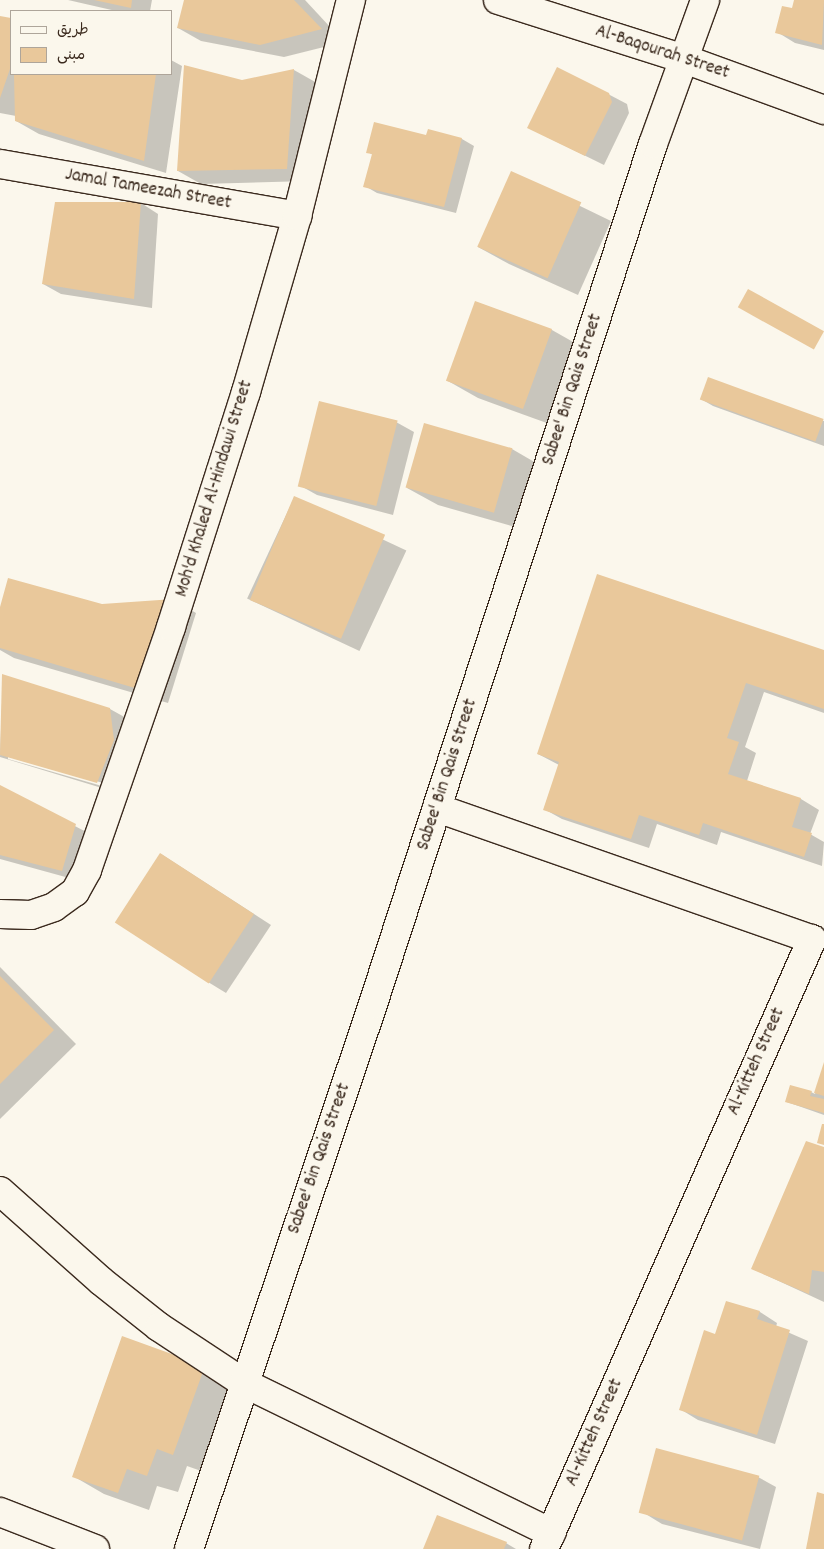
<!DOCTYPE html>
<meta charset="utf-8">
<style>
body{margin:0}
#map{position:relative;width:824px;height:1549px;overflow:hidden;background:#fbf7ec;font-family:Dekko,"Playpen Sans Arabic",sans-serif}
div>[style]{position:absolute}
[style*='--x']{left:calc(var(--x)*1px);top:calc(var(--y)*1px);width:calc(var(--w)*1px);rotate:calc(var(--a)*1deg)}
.shadow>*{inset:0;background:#0003;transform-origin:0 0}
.building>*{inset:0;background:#e9c89b;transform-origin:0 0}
.roads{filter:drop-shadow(1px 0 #3b2a1e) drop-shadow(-1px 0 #3b2a1e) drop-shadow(0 1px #3b2a1e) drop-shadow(0 -1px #3b2a1e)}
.minor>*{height:28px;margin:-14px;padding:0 14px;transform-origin:14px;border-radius:14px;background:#fbf7ec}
span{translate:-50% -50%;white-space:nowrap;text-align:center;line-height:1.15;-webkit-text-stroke:5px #fbf7ec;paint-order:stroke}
.street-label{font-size:19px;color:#3b2a1e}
.legend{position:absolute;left:10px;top:10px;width:162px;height:65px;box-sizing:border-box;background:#fbf7ec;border:1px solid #aea59a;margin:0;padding:6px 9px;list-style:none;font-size:15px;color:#3b2a1e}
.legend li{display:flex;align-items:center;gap:10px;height:25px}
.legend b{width:25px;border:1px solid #aea59a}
</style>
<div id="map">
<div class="shadow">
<div style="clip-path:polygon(68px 0,152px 0,150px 11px,116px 11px)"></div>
<div style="clip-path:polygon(186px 0,305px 0,344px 42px,284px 57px,201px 41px,178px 28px)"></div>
<div style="clip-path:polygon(796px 0,824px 0,824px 50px,795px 43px,777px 32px,793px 10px)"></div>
<div style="clip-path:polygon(0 17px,11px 19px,11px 74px,171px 74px,171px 60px,182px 66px,166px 173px,39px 134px,16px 121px,16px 116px,0 113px)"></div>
<div style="clip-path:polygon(294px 70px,317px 83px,309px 181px,201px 184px,178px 171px,242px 82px)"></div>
<div style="clip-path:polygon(608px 94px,627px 104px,629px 113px,604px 165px,547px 137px)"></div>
<div style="clip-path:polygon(429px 131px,462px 139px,474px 146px,456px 213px,377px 193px,365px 186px,373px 155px,368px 152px,427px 137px)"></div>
<div style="clip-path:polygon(512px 173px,611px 221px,578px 295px,509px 264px,478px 247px)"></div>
<div style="clip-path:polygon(141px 203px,158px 214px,152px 308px,61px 294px,43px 284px)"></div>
<div style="clip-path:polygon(476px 302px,552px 330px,582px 347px,555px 426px,478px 398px,448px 381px)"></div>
<div style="clip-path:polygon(701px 399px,824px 421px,824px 446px,713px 406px)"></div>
<div style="clip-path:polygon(396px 422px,414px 432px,393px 515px,317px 495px,299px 485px)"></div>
<div style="clip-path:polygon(512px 449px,543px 467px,526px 530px,438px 505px,407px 488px)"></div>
<div style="left:294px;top:498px;width:124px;height:111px;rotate:25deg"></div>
<div style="clip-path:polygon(174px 600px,196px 613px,168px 703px,14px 658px,0 650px,0 612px)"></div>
<div style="clip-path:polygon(824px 651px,824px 713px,764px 692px,745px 747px,756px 753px,747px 781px,801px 799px,819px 810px,810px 834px,824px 842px,822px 866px,721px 832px,717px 845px,657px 824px,649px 848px,562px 819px,544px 809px,559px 765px,538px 754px)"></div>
<div style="clip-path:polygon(evenodd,3px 676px,110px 709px,128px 719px,115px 792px,0 757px,3px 676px,8px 756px,103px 783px,102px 786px,8px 759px,8px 756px)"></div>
<div style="clip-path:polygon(0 787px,94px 836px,80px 881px,0 859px)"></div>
<div style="clip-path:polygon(161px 854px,271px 925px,226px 993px,208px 982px)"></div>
<div style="clip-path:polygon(0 967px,76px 1044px,0 1119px)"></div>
<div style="clip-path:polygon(824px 1065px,824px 1115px,787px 1102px,811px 1092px,815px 1094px)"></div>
<div style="clip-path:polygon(824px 1148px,824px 1302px,753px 1269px)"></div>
<div style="clip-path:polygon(727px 1302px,760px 1312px,777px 1323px,776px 1327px,808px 1341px,775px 1444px,698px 1420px,680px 1409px,716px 1335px)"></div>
<div style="clip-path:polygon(122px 1338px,235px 1385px,204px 1472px,187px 1466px,178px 1492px,157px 1486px,149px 1510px,104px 1494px,73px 1476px)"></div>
<div style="clip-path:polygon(758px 1477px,776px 1487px,760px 1549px,662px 1524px,644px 1513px)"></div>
<div style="clip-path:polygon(438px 1516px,506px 1543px,516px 1549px,425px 1549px)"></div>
</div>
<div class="building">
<div style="clip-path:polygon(94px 0,132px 0,131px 8px)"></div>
<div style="clip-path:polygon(184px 0,294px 0,322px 29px,260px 45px,177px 28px)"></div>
<div style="clip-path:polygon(794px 0,824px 0,822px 45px,775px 33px,782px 6px,792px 8px)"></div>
<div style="clip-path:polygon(0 16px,11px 18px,11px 66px,0 98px)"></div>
<div style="clip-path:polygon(184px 65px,242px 80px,294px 69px,287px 169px,177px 171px)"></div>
<div style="clip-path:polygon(557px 67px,609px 93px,612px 102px,585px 156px,527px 128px)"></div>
<div style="clip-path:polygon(14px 74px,156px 74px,144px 161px,15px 121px)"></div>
<div style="clip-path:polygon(374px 122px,426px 135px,428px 129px,462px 138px,444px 207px,363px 187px,372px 154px,366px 153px)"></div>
<div style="left:511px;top:171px;width:77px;height:83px;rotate:24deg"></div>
<div style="clip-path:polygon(55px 202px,141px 202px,134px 299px,42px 284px)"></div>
<div style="left:748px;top:289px;width:87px;height:21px;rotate:29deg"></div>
<div style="left:475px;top:301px;width:82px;height:85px;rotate:20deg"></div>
<div style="left:708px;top:377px;width:123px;height:24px;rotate:20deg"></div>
<div style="left:319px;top:401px;width:81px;height:88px;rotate:14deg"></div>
<div style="left:424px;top:423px;width:92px;height:67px;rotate:16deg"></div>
<div style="left:294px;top:496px;width:99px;height:113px;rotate:23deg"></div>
<div style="clip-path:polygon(597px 574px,824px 650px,824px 709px,746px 683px,727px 738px,739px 742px,728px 774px,801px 798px,792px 827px,812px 833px,804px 857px,703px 823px,699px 835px,639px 815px,631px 839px,543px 810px,559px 762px,537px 754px)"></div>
<div style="clip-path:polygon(8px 578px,102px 604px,174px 599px,145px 691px,0 648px,0 607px)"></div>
<div style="clip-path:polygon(2px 674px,110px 708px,114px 740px,97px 783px,0 755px)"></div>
<div style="clip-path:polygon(0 785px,76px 824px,62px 871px,0 855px)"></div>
<div style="left:160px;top:853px;width:112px;height:83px;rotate:33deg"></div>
<div style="clip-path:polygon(0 976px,54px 1030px,0 1084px)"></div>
<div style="clip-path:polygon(824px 1062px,824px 1096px,814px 1093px)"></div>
<div style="clip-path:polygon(790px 1085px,812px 1091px,810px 1096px,824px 1099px,824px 1113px,785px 1102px)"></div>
<div style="clip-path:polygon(822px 1124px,824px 1124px,824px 1145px,817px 1143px)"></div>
<div style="clip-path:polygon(806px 1141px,824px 1147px,824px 1272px,812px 1270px,809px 1294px,751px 1269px)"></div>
<div style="clip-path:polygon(726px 1301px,760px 1311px,757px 1319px,790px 1330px,757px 1435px,679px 1410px,704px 1330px,715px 1334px)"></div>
<div style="clip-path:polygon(122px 1336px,205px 1366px,173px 1455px,157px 1449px,147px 1476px,127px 1469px,118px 1493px,72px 1477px)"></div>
<div style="left:656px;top:1448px;width:107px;height:67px;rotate:15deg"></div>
<div style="clip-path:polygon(817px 1492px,824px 1494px,824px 1549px,806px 1549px)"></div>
<div style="clip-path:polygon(437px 1515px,507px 1542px,504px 1549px,423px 1549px)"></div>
</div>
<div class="roads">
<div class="minor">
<div style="--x:498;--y:0;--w:195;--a:17.6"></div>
<div style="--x:684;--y:59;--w:149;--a:20"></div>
<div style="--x:0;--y:164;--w:302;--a:9.9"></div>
<div style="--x:437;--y:808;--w:397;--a:19.3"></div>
<div style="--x:812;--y:939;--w:666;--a:113.72"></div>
<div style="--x:0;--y:914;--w:31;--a:2"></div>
<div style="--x:31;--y:915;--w:24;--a:-19"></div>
<div style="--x:54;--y:907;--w:26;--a:-36"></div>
<div style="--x:75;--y:892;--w:25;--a:-61"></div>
<div style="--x:87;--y:870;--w:257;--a:-70.9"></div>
<div style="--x:171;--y:627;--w:247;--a:-72.3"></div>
<div style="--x:246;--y:392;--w:183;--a:-73.8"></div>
<div style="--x:297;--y:216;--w:223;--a:-76"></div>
<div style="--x:0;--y:1191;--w:135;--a:41.7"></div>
<div style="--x:101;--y:1281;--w:74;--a:38.4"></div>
<div style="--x:159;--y:1327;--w:102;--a:33.4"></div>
<div style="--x:244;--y:1383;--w:342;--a:26"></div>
<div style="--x:0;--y:1512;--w:102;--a:21.3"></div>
<div style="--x:189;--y:1549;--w:575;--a:-71.34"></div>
<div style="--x:373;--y:1004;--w:904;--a:-71.97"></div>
<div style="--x:653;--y:144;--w:153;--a:-70.1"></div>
</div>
</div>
<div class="street-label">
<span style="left:662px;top:53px;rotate:18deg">Al-Baqourah Street</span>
<span style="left:148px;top:190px;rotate:10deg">Jamal Tameezah Street</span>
<span style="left:573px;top:390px;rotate:-72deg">Sabee' Bin Qais Street</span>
<span style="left:215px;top:489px;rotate:-73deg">Moh'd Khaled Al-Hindawi Street</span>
<span style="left:448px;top:775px;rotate:-72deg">Sabee' Bin Qais Street</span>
<span style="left:757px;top:1062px;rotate:-66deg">Al-Kitteh Street</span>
<span style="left:320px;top:1159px;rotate:-71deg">Sabee' Bin Qais Street</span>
<span style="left:595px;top:1433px;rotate:-66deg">Al-Kitteh Street</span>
</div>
<ul class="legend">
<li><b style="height:6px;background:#fbf7ec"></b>طريق</li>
<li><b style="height:14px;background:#e9c89b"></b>مبنى</li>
</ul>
</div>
